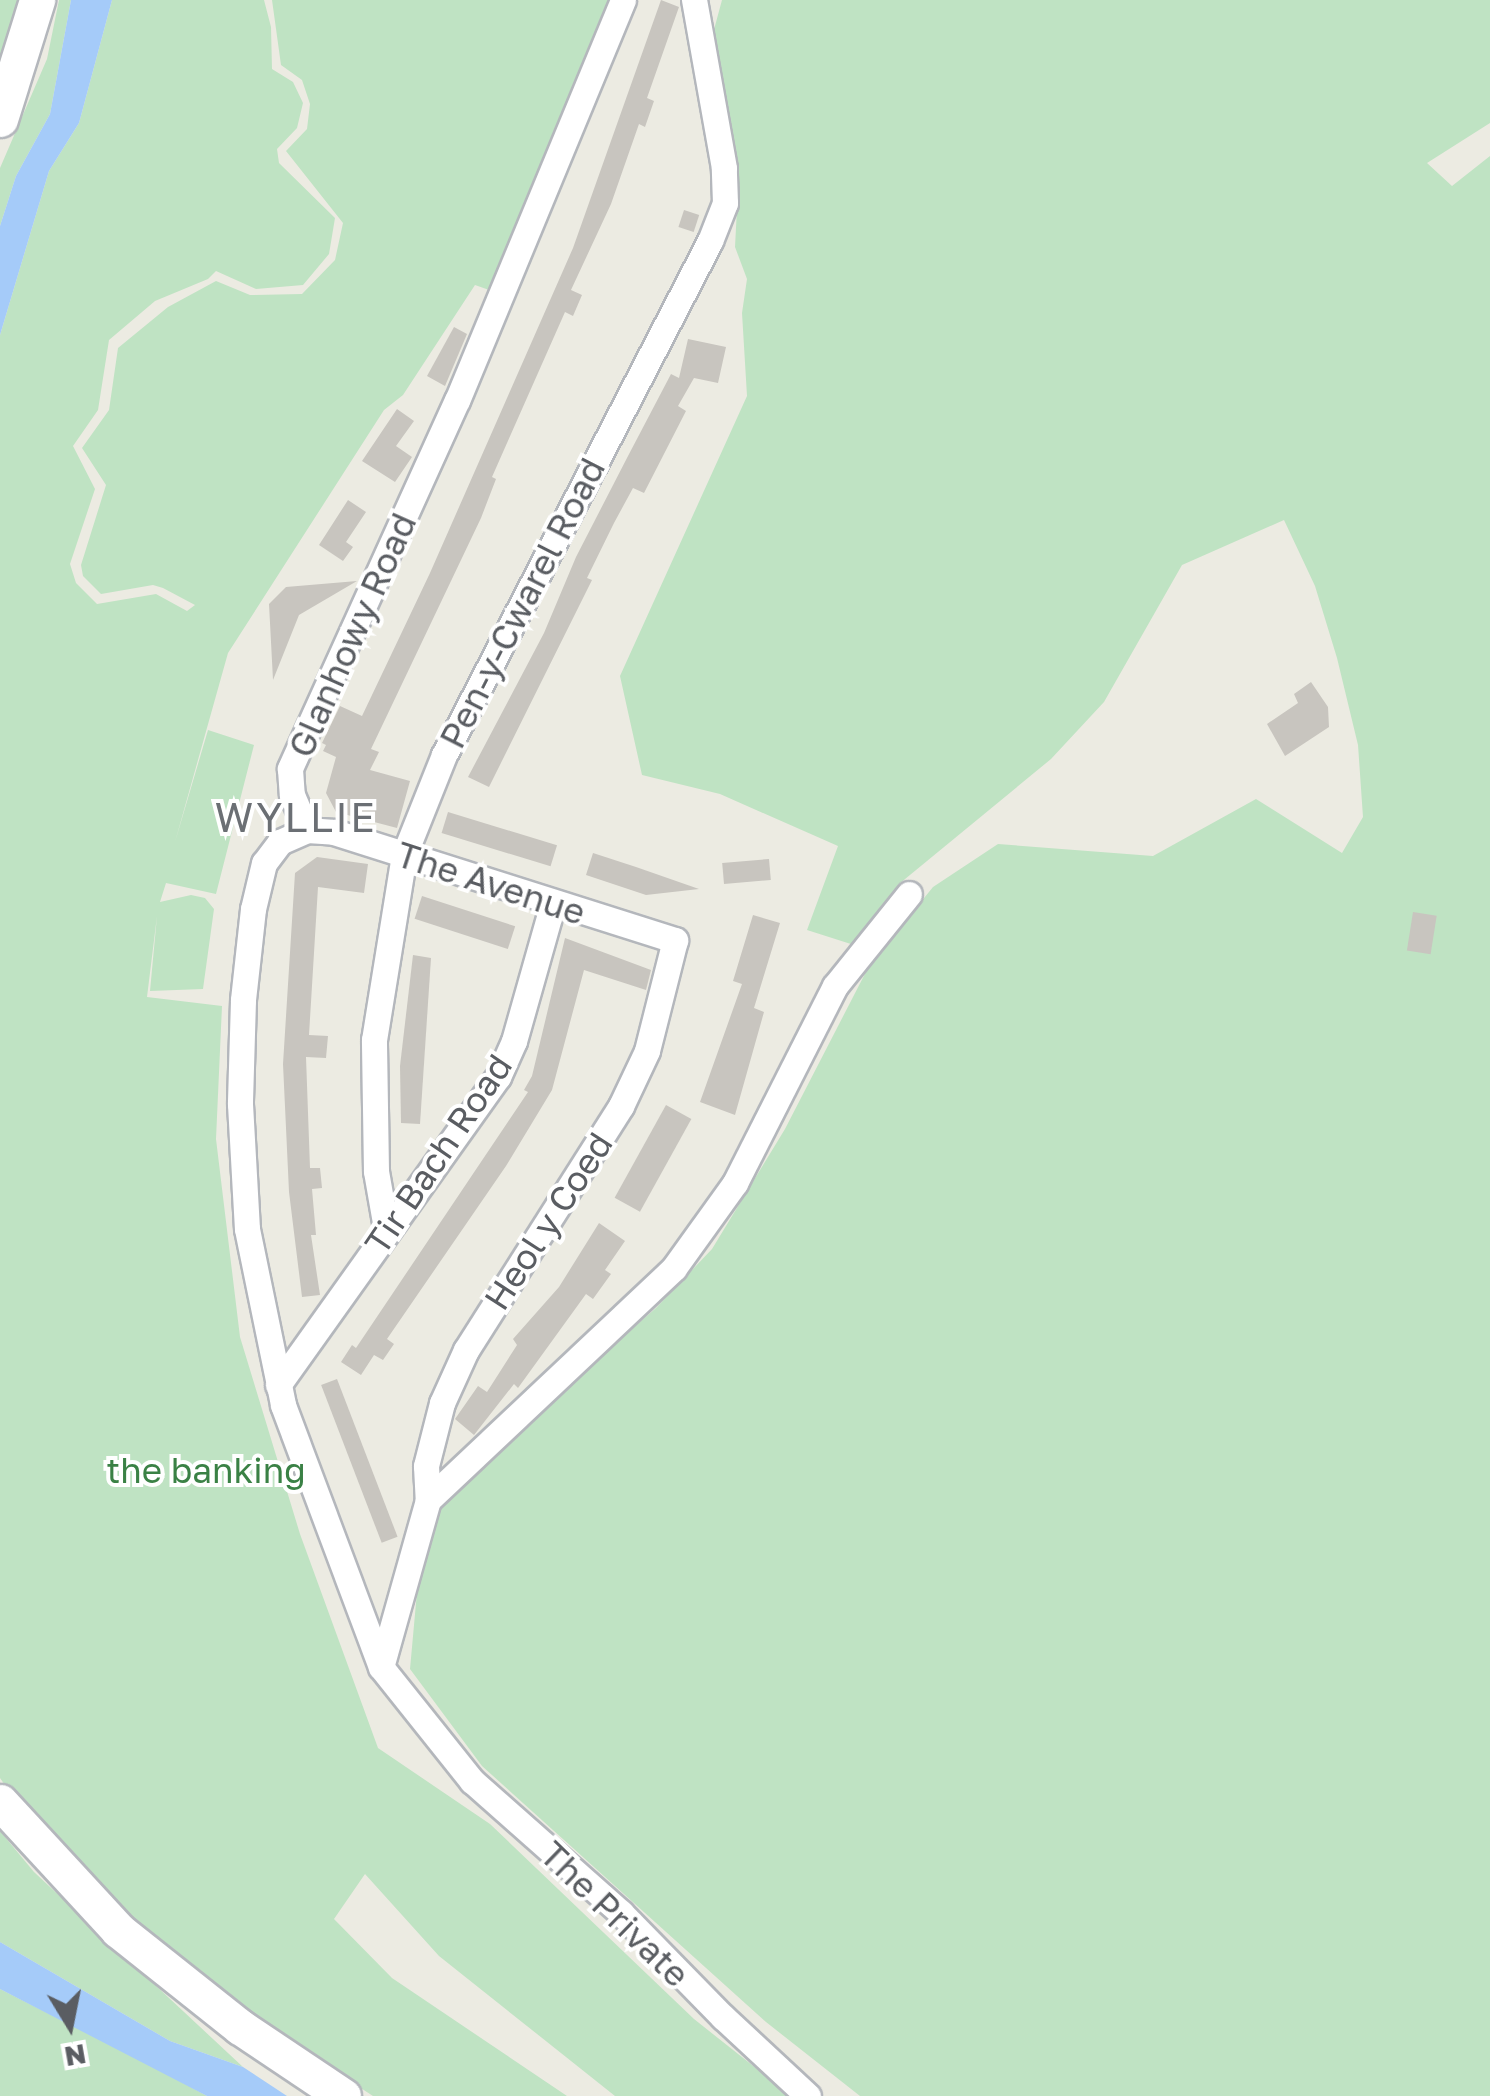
<!DOCTYPE html>
<style>
body{margin:0}
#map{position:relative;width:1490px;height:2096px;overflow:hidden;background:#ecebe2;font-family:"Golos Text",sans-serif}
div>[style]{position:absolute}
[style*='--x']{left:calc(var(--x)*1px);top:calc(var(--y)*1px);width:calc(var(--w)*1px);rotate:calc(var(--a)*1deg)}
.green>*{inset:0;background:#bfe3c3}
.water>*{inset:0;background:#a5cbf9}
.building>*{inset:0;background:#c8c5bf;transform-origin:0 0}
.roads{filter:drop-shadow(2px 0 #b4b7bc) drop-shadow(-2px 0 #b4b7bc) drop-shadow(0 2px #b4b7bc) drop-shadow(0 -2px #b4b7bc)}
.street>*{height:25px;margin:-12.5px;padding:0 12.5px;transform-origin:12.5px;border-radius:12.5px;background:#fff}
.secondary>*{height:35px;margin:-17.5px;padding:0 17.5px;transform-origin:17.5px;border-radius:17.5px;background:#fff}
span{translate:-50% -50%;white-space:nowrap;text-align:center;line-height:1.15;-webkit-text-stroke:8px #fff;paint-order:stroke}
.street-label{font-size:35px;color:#5a5d62}
.park-label{font-size:35px;color:#3a8145}
.quarter-label{font-size:40px;color:#6b6f74;letter-spacing:2.5px}
.north{position:absolute;left:20px;top:1976px;width:100px;height:100px;-webkit-text-stroke:8px #fff;paint-order:stroke;rotate:170deg;font-size:28px;font-weight:700;line-height:40px;text-align:center;color:#5a5d62}
.north::after{content:'';display:block;margin:auto;width:35px;height:45px;background:#5a5d62;clip-path:polygon(50% 0,100% 100%,50% 72%,0 100%)}
</style>
<div id="map">
<div class="green">
<div style="clip-path:polygon(0 0,26px 0,0 81px)"></div>
<div style="clip-path:polygon(59px 0,71px 0,50px 114px,16px 176px,0 226px,0 168px,47px 59px)"></div>
<div style="clip-path:polygon(112px 0,264px 0,271px 27px,272px 69px,293px 82px,303px 103px,297px 128px,277px 149px,279px 163px,335px 218px,329px 254px,303px 285px,256px 289px,216px 271px,208px 279px,155px 301px,109px 340px,98px 410px,73px 446px,95px 489px,70px 564px,76px 583px,97px 604px,156px 594px,187px 611px,195px 605px,163px 588px,153px 585px,101px 594px,83px 576px,81px 565px,106px 485px,82px 448px,109px 410px,118px 348px,168px 307px,216px 281px,250px 295px,302px 294px,335px 260px,343px 223px,286px 151px,307px 129px,310px 104px,302px 80px,281px 65px,272px 0,611px 0,492px 291px,475px 285px,403px 395px,384px 410px,228px 653px,175px 842px,208px 730px,254px 745px,216px 894px,166px 883px,160px 902px,191px 895px,205px 898px,214px 909px,203px 989px,150px 991px,157px 916px,147px 997px,222px 1006px,216px 1139px,240px 1337px,300px 1534px,378px 1748px,490px 1824px,694px 2019px,791px 2096px,615px 2096px,439px 1956px,365px 1874px,334px 1919px,392px 1978px,567px 2096px,373px 2096px,210px 1990px,145px 1935px,18px 1804px,0 1778px,0 335px,49px 171px,79px 123px)"></div>
<div style="clip-path:polygon(722px 0,1490px 0,1490px 123px,1427px 163px,1452px 186px,1490px 156px,1490px 2096px,860px 2096px,766px 2022px,482px 1766px,410px 1669px,419px 1570px,440px 1509px,490px 1452px,656px 1308px,712px 1249px,785px 1129px,869px 966px,933px 887px,998px 844px,1153px 856px,1256px 799px,1342px 853px,1363px 817px,1358px 745px,1337px 658px,1315px 586px,1284px 520px,1182px 565px,1104px 702px,1051px 759px,899px 884px,854px 945px,807px 930px,838px 846px,720px 794px,642px 775px,620px 676px,747px 396px,742px 313px,747px 279px,735px 247px,738px 189px,712px 37px)"></div>
<div style="clip-path:polygon(0 1831px,34px 1872px,243px 2067px,170px 2041px,0 1942px)"></div>
<div style="clip-path:polygon(0 1989px,156px 2068px,207px 2096px,0 2096px)"></div>
</div>
<div class="water">
<div style="clip-path:polygon(71px 0,112px 0,79px 123px,49px 171px,0 335px,0 226px,16px 176px,50px 114px)"></div>
<div style="clip-path:polygon(0 1942px,170px 2041px,243px 2067px,287px 2096px,207px 2096px,0 1989px)"></div>
</div>
<div class="building">
<div style="clip-path:polygon(661px 0,679px 7px,647px 98px,654px 101px,645px 127px,639px 124px,611px 204px,571px 290px,582px 295px,573px 316px,565px 312px,492px 477px,496px 479px,481px 518px,371px 749px,379px 752px,370px 770px,410px 781px,397px 828px,336px 812px,326px 793px,336px 757px,323px 751px,326px 745px,322px 743px,340px 706px,362px 716px,430px 573px,573px 248px)"></div>
<div style="left:684px;top:210px;width:16px;height:18px;rotate:18deg"></div>
<div style="clip-path:polygon(454px 327px,467px 334px,445px 386px,427px 376px)"></div>
<div style="clip-path:polygon(688px 339px,726px 347px,718px 383px,694px 378px,678px 406px,686px 411px,644px 493px,633px 488px,614px 523px,587px 578px,592px 580px,489px 787px,468px 777px,544px 633px,576px 557px,628px 456px,671px 374px,679px 378px)"></div>
<div style="clip-path:polygon(397px 409px,414px 421px,396px 446px,412px 457px,395px 482px,362px 461px)"></div>
<div style="clip-path:polygon(348px 500px,366px 512px,346px 542px,353px 547px,343px 561px,319px 545px)"></div>
<div style="clip-path:polygon(357px 581px,299px 615px,273px 680px,269px 604px,286px 587px)"></div>
<div style="clip-path:polygon(1311px 682px,1328px 707px,1329px 727px,1285px 756px,1267px 724px,1298px 703px,1294px 694px)"></div>
<div style="left:448px;top:812px;width:114px;height:22px;rotate:17deg"></div>
<div style="clip-path:polygon(593px 853px,636px 867px,699px 889px,646px 895px,586px 875px)"></div>
<div style="clip-path:polygon(317px 857px,368px 864px,364px 893px,318px 887px,309px 1035px,328px 1036px,326px 1058px,306px 1057px,310px 1168px,320px 1168px,322px 1188px,312px 1189px,316px 1235px,311px 1235px,320px 1295px,302px 1297px,289px 1192px,283px 1064px,295px 873px)"></div>
<div style="left:769px;top:859px;width:21px;height:47px;rotate:85deg"></div>
<div style="left:422px;top:896px;width:98px;height:24px;rotate:18deg"></div>
<div style="left:1413px;top:912px;width:24px;height:39px;rotate:9deg"></div>
<div style="clip-path:polygon(753px 915px,780px 923px,754px 1008px,764px 1012px,735px 1115px,700px 1102px,742px 984px,733px 981px)"></div>
<div style="clip-path:polygon(565px 938px,651px 970px,646px 990px,584px 970px,552px 1090px,506px 1166px,387px 1339px,394px 1344px,383px 1360px,374px 1355px,361px 1375px,341px 1362px,352px 1345px,356px 1348px,528px 1092px,524px 1090px,532px 1076px)"></div>
<div style="clip-path:polygon(413px 955px,431px 958px,420px 1124px,401px 1123px,400px 1066px)"></div>
<div style="left:666px;top:1105px;width:29px;height:106px;rotate:29deg"></div>
<div style="clip-path:polygon(599px 1223px,625px 1241px,605px 1270px,611px 1274px,593px 1299px,586px 1294px,518px 1388px,514px 1384px,474px 1435px,455px 1419px,478px 1386px,487px 1392px,517px 1345px,513px 1339px,559px 1287px)"></div>
<div style="left:337px;top:1379px;width:169px;height:17px;rotate:69deg"></div>
</div>
<div class="roads">
<div class="street">
<div style="--x:623;--y:0;--w:433;--a:112.5"></div>
<div style="--x:457;--y:400;--w:405;--a:114.4"></div>
<div style="--x:290;--y:769;--w:26;--a:86"></div>
<div style="--x:292;--y:795;--w:38;--a:67"></div>
<div style="--x:307;--y:830;--w:30;--a:156"></div>
<div style="--x:280;--y:842;--w:26;--a:127"></div>
<div style="--x:264;--y:863;--w:47;--a:103.4"></div>
<div style="--x:253;--y:909;--w:92;--a:96.3"></div>
<div style="--x:243;--y:1000;--w:104;--a:91.7"></div>
<div style="--x:240;--y:1104;--w:125;--a:86.8"></div>
<div style="--x:247;--y:1229;--w:180;--a:78.4"></div>
<div style="--x:283;--y:1405;--w:280;--a:69.5"></div>
<div style="--x:381;--y:1667;--w:146;--a:51.4"></div>
<div style="--x:472;--y:1781;--w:199;--a:41.5"></div>
<div style="--x:621;--y:1913;--w:146;--a:45.6"></div>
<div style="--x:723;--y:2017;--w:116;--a:42.9"></div>
<div style="--x:307;--y:830;--w:27;--a:4"></div>
<div style="--x:334;--y:832;--w:358;--a:17.6"></div>
<div style="--x:675;--y:940;--w:114;--a:104.2"></div>
<div style="--x:647;--y:1051;--w:61;--a:115.3"></div>
<div style="--x:621;--y:1106;--w:289;--a:122.4"></div>
<div style="--x:466;--y:1350;--w:58;--a:114.4"></div>
<div style="--x:442;--y:1403;--w:65;--a:104.3"></div>
<div style="--x:426;--y:1466;--w:34;--a:87"></div>
<div style="--x:428;--y:1500;--w:173;--a:105.7"></div>
<div style="--x:386;--y:1228;--w:58;--a:-100"></div>
<div style="--x:376;--y:1171;--w:131;--a:-90.9"></div>
<div style="--x:374;--y:1040;--w:187;--a:-80.8"></div>
<div style="--x:404;--y:855;--w:108;--a:-68.2"></div>
<div style="--x:444;--y:755;--w:579;--a:-62.64"></div>
<div style="--x:710;--y:241;--w:41;--a:-68.5"></div>
<div style="--x:725;--y:203;--w:35;--a:-92"></div>
<div style="--x:724;--y:168;--w:171;--a:-100.1"></div>
<div style="--x:278;--y:1385;--w:379;--a:-54.5"></div>
<div style="--x:498;--y:1077;--w:39;--a:-66"></div>
<div style="--x:514;--y:1041;--w:143;--a:-74.2"></div>
<div style="--x:428;--y:1500;--w:338;--a:-43.3"></div>
<div style="--x:674;--y:1268;--w:105;--a:-54.3"></div>
<div style="--x:735;--y:1183;--w:221;--a:-63.1"></div>
<div style="--x:835;--y:986;--w:118;--a:-51.2"></div>
</div>
<div class="secondary">
<div style="--x:0;--y:119;--w:125;--a:-72.7"></div>
<div style="--x:0;--y:1802;--w:174;--a:47.3"></div>
<div style="--x:118;--y:1930;--w:156;--a:38.5"></div>
<div style="--x:240;--y:2027;--w:124;--a:33.8"></div>
</div>
</div>
<div class="street-label">
<span style="left:522px;top:603px;rotate:-63deg">Pen-y-Cwarel Road</span>
<span style="left:352px;top:635px;rotate:-66deg">Glanhowy Road</span>
<span style="left:491px;top:883px;rotate:18deg">The Avenue</span>
<span style="left:438px;top:1154px;rotate:-56deg">Tir Bach Road</span>
<span style="left:548px;top:1221px;rotate:-57deg">Heol y Coed</span>
<span style="left:615px;top:1914px;rotate:44deg">The Private</span>
</div>
<div class="park-label">
<span style="left:206px;top:1470px">the banking</span>
</div>
<div class="quarter-label">
<span style="left:296px;top:817px">WYLLIE</span>
</div>
<div class="north">N</div>
</div>
